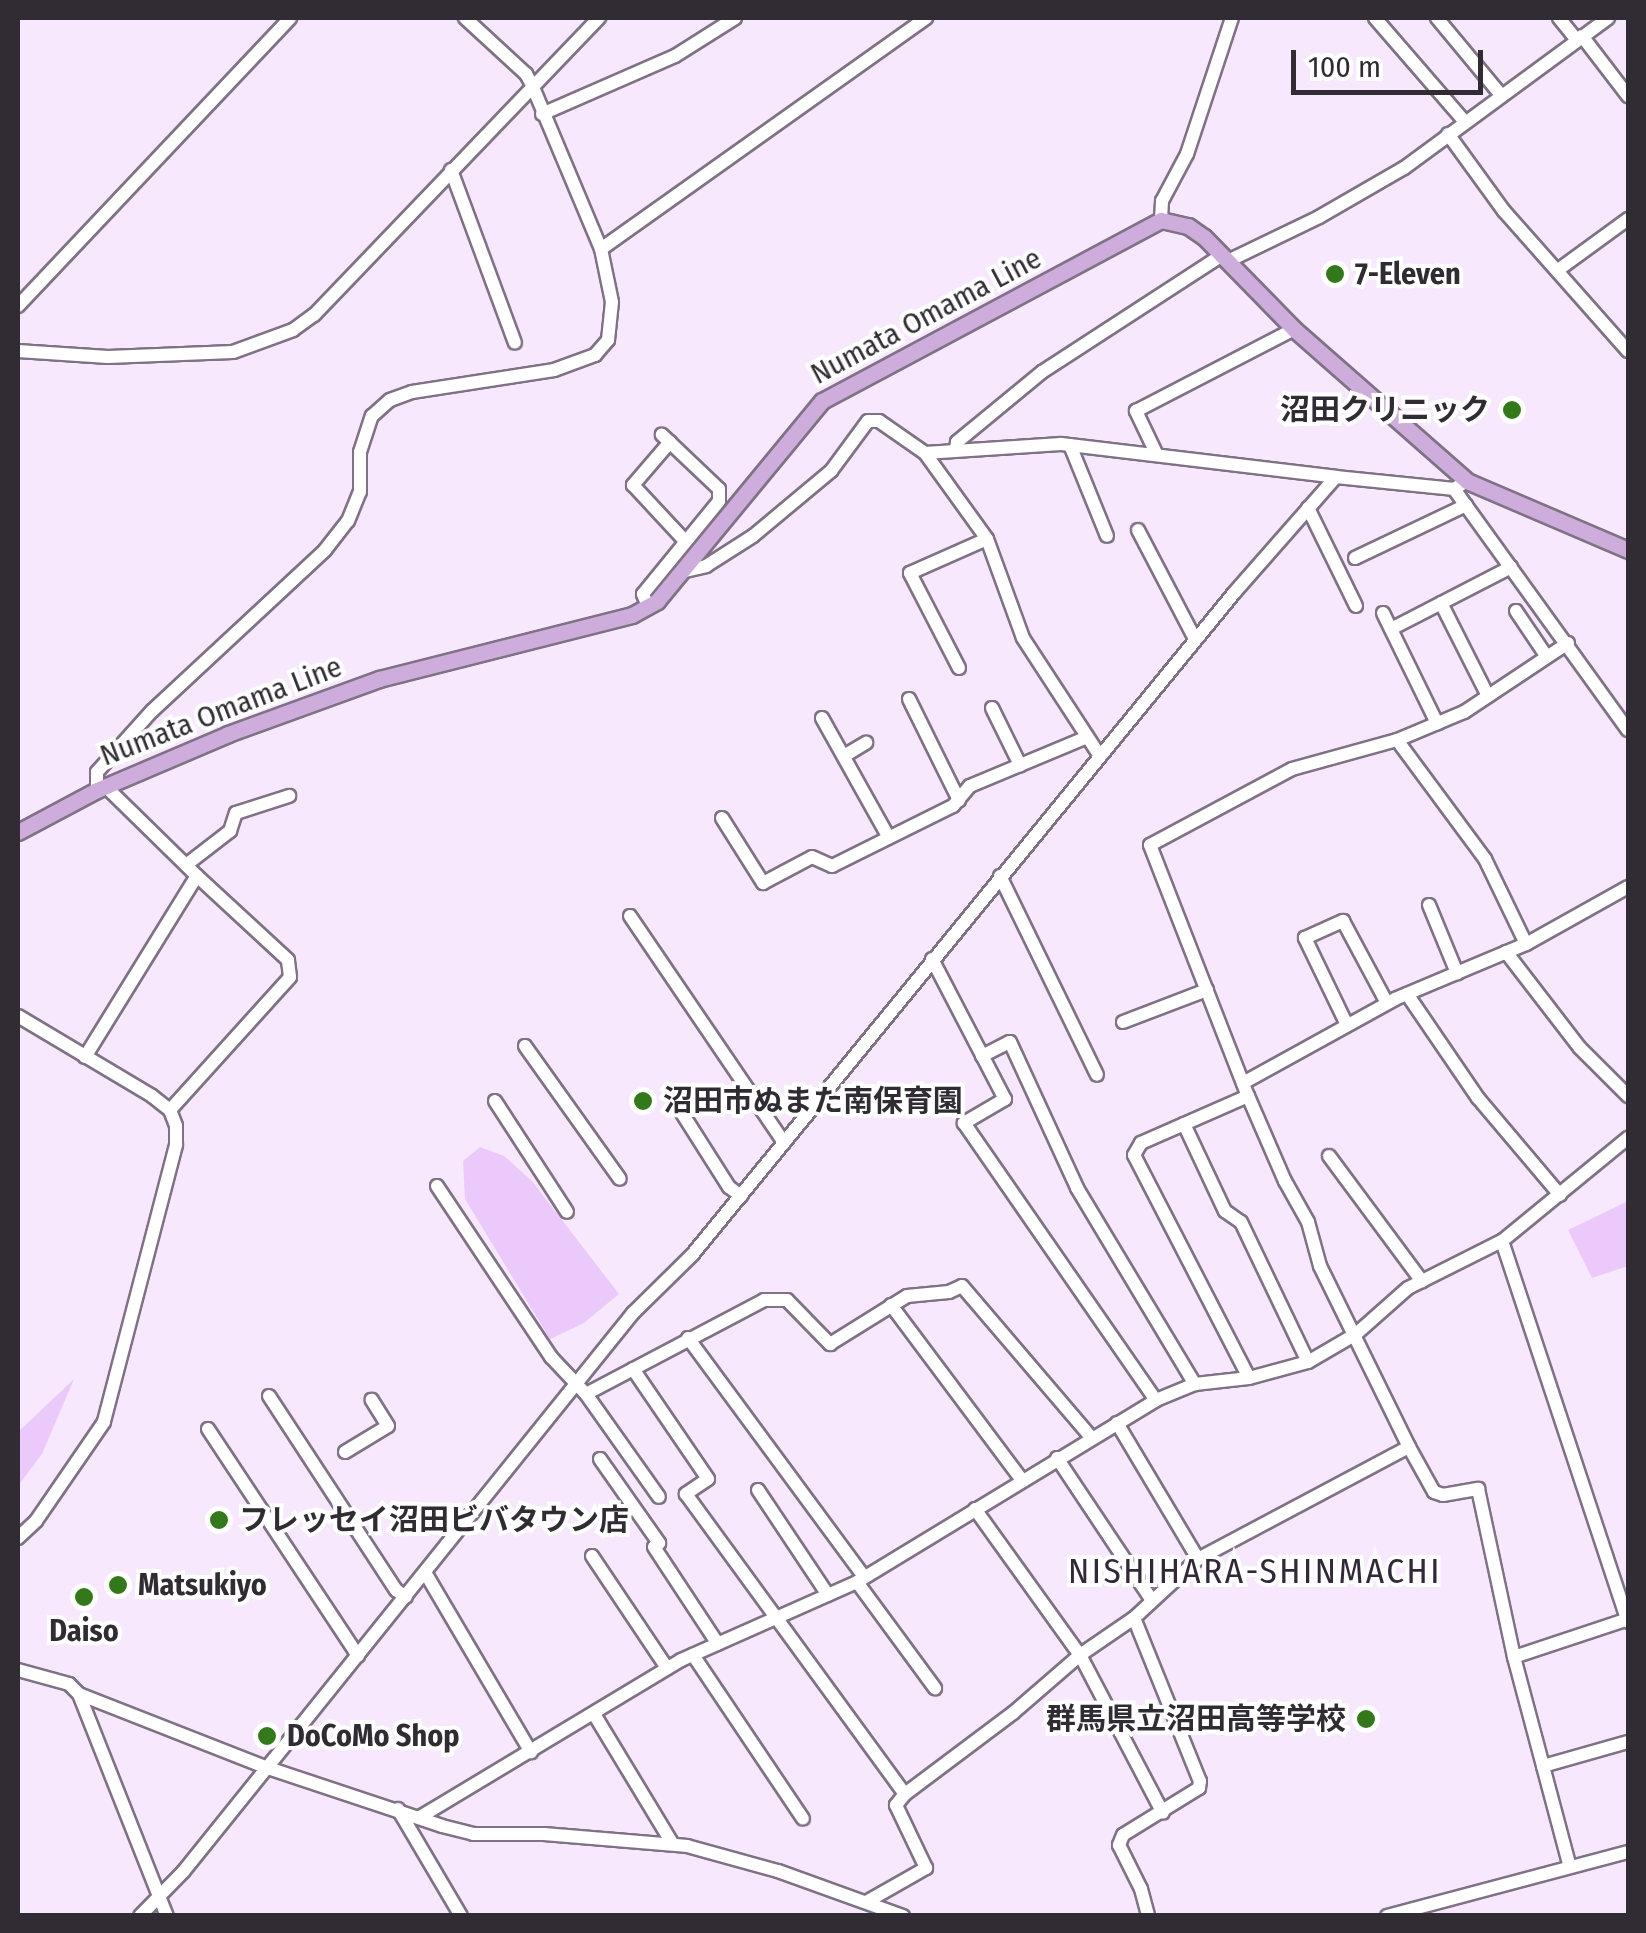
<!DOCTYPE html>
<meta charset="utf-8">
<style>
body{margin:0}
#map{position:relative;width:1646px;height:1933px;overflow:hidden;background:#f7e8fe;font-family:"Fira Sans Condensed","Noto Sans JP",sans-serif}
div>[style]{position:absolute}
[style*='--x']{left:calc(var(--x)*1px);top:calc(var(--y)*1px);width:calc(var(--w)*1px);rotate:calc(var(--a)*1deg)}
.green>*{inset:0;background:#ecc9fb}
.roads{filter:drop-shadow(2px 0 #7f7285) drop-shadow(-2px 0 #7f7285) drop-shadow(0 2px #7f7285) drop-shadow(0 -2px #7f7285)}
.minor>*{height:12px;margin:-6px;padding:0 6px;transform-origin:6px;border-radius:6px;background:#fff}
.major>*{height:15px;margin:-7.5px;padding:0 7.5px;transform-origin:7.5px;border-radius:7.5px;background:#ceacdc}
.dots>*{width:28px;height:28px;translate:-50% -50%;box-sizing:border-box;border:5px solid #fff;border-radius:50%}
span{translate:-50% -50%;white-space:nowrap;text-align:center;line-height:1.15;-webkit-text-stroke:8px #fff;paint-order:stroke}
.poi-label{font-size:30px;color:#312c34;font-weight:700}
.left{translate:0 -50%;text-align:left}
.right{translate:-100% -50%;text-align:right}
.street-label{font-size:30px;color:#312c34}
.quarter-label{font-size:35px;color:#332838;letter-spacing:2.5px}
.frame{position:absolute;inset:0;border:20px solid #312c34;pointer-events:none}
.scale{position:absolute;left:1291px;top:50px;width:192px;height:45px;box-sizing:border-box;border:5px solid #312c34;border-top:0;padding-left:12px;font-size:30px;line-height:35px;white-space:nowrap;color:#312c34;-webkit-text-stroke:8px #fff;paint-order:stroke}
</style>
<div id="map">
<div class="green">
<div style="clip-path:polygon(480px 1147px,504px 1156px,532px 1181px,619px 1294px,584px 1323px,550px 1339px,465px 1199px,463px 1161px)"></div>
<div style="clip-path:polygon(1628px 1201px,1628px 1266px,1592px 1278px,1568px 1230px)"></div>
<div style="clip-path:polygon(74px 1379px,42px 1454px,18px 1486px,18px 1432px)"></div>
</div>
<div class="roads">
<div class="minor">
<div style="--x:1375;--y:18;--w:138;--a:49.1"></div>
<div style="--x:1437;--y:18;--w:100;--a:50.3"></div>
<div style="--x:1559;--y:18;--w:28;--a:51"></div>
<div style="--x:1582;--y:36;--w:76;--a:52.5"></div>
<div style="--x:542;--y:114;--w:145;--a:-23.6"></div>
<div style="--x:675;--y:56;--w:71;--a:-32.3"></div>
<div style="--x:1448;--y:134;--w:95;--a:54"></div>
<div style="--x:1504;--y:211;--w:187;--a:48.5"></div>
<div style="--x:451;--y:170;--w:184;--a:69.7"></div>
<div style="--x:1161;--y:220;--w:19;--a:-87"></div>
<div style="--x:1162;--y:201;--w:53;--a:-62"></div>
<div style="--x:1187;--y:154;--w:143;--a:-71.7"></div>
<div style="--x:601;--y:249;--w:399;--a:-35.4"></div>
<div style="--x:1228;--y:261;--w:101;--a:-25.8"></div>
<div style="--x:1319;--y:217;--w:98;--a:-30"></div>
<div style="--x:1404;--y:168;--w:253;--a:-36.3"></div>
<div style="--x:1558;--y:270;--w:87;--a:-36.1"></div>
<div style="--x:18;--y:306;--w:396;--a:-46.6"></div>
<div style="--x:18;--y:351;--w:90;--a:3.8"></div>
<div style="--x:108;--y:357;--w:125;--a:-2.3"></div>
<div style="--x:233;--y:352;--w:64;--a:-20.1"></div>
<div style="--x:293;--y:330;--w:26;--a:-36"></div>
<div style="--x:314;--y:315;--w:412;--a:-46.2"></div>
<div style="--x:670;--y:442;--w:57;--a:130.7"></div>
<div style="--x:633;--y:485;--w:76;--a:47.1"></div>
<div style="--x:1070;--y:445;--w:98;--a:67.9"></div>
<div style="--x:956;--y:449;--w:7;--a:-82"></div>
<div style="--x:957;--y:442;--w:110;--a:-39.5"></div>
<div style="--x:1042;--y:372;--w:215;--a:-33"></div>
<div style="--x:925;--y:453;--w:106;--a:54.2"></div>
<div style="--x:987;--y:539;--w:105;--a:70"></div>
<div style="--x:1023;--y:638;--w:141;--a:56.9"></div>
<div style="--x:1156;--y:453;--w:47;--a:-115.5"></div>
<div style="--x:1136;--y:411;--w:178;--a:-27.4"></div>
<div style="--x:1454;--y:489;--w:297;--a:54.2"></div>
<div style="--x:1308;--y:508;--w:109;--a:63.9"></div>
<div style="--x:1138;--y:530;--w:123;--a:62.4"></div>
<div style="--x:1355;--y:558;--w:123;--a:-25.5"></div>
<div style="--x:681;--y:572;--w:26;--a:-13"></div>
<div style="--x:706;--y:566;--w:56;--a:-32.6"></div>
<div style="--x:753;--y:536;--w:102;--a:-39.8"></div>
<div style="--x:831;--y:471;--w:62;--a:-53.5"></div>
<div style="--x:868;--y:421;--w:11;--a:0"></div>
<div style="--x:879;--y:421;--w:56;--a:34.8"></div>
<div style="--x:925;--y:453;--w:136;--a:-3.8"></div>
<div style="--x:1061;--y:444;--w:277;--a:6.8"></div>
<div style="--x:1441;--y:603;--w:104;--a:63.2"></div>
<div style="--x:648;--y:606;--w:13;--a:-113"></div>
<div style="--x:643;--y:594;--w:120;--a:-50.7"></div>
<div style="--x:719;--y:501;--w:12;--a:-90"></div>
<div style="--x:719;--y:489;--w:79;--a:-136.5"></div>
<div style="--x:1516;--y:611;--w:55;--a:56"></div>
<div style="--x:1383;--y:613;--w:123;--a:63.9"></div>
<div style="--x:1391;--y:629;--w:135;--a:-27.3"></div>
<div style="--x:1568;--y:643;--w:125;--a:146.4"></div>
<div style="--x:1464;--y:712;--w:73;--a:157.3"></div>
<div style="--x:1397;--y:740;--w:109;--a:164.6"></div>
<div style="--x:1292;--y:769;--w:161;--a:151.8"></div>
<div style="--x:1150;--y:845;--w:269;--a:68.7"></div>
<div style="--x:1248;--y:1096;--w:93;--a:66.5"></div>
<div style="--x:1285;--y:1181;--w:47;--a:60.7"></div>
<div style="--x:1308;--y:1222;--w:46;--a:74.7"></div>
<div style="--x:1320;--y:1266;--w:202;--a:63.8"></div>
<div style="--x:1409;--y:1447;--w:51;--a:60.9"></div>
<div style="--x:1434;--y:1492;--w:9;--a:18"></div>
<div style="--x:1443;--y:1495;--w:36;--a:-10"></div>
<div style="--x:1478;--y:1489;--w:172;--a:77.9"></div>
<div style="--x:1514;--y:1657;--w:217;--a:75.1"></div>
<div style="--x:959;--y:668;--w:107;--a:-117.3"></div>
<div style="--x:910;--y:573;--w:84;--a:-23.8"></div>
<div style="--x:909;--y:699;--w:113;--a:63.7"></div>
<div style="--x:992;--y:708;--w:64;--a:63.8"></div>
<div style="--x:822;--y:718;--w:137;--a:60.8"></div>
<div style="--x:1397;--y:740;--w:148;--a:53.5"></div>
<div style="--x:1485;--y:859;--w:94;--a:64.2"></div>
<div style="--x:844;--y:756;--w:26;--a:-31"></div>
<div style="--x:97;--y:790;--w:18;--a:-90"></div>
<div style="--x:97;--y:772;--w:82;--a:-48"></div>
<div style="--x:152;--y:711;--w:236;--a:-42.9"></div>
<div style="--x:325;--y:550;--w:37;--a:-52"></div>
<div style="--x:348;--y:521;--w:31;--a:-68"></div>
<div style="--x:360;--y:492;--w:40;--a:-90"></div>
<div style="--x:360;--y:452;--w:38;--a:-72"></div>
<div style="--x:372;--y:416;--w:24;--a:-42"></div>
<div style="--x:390;--y:400;--w:23;--a:-20"></div>
<div style="--x:412;--y:392;--w:144;--a:-8.8"></div>
<div style="--x:554;--y:370;--w:44;--a:-20.1"></div>
<div style="--x:595;--y:355;--w:20;--a:-49"></div>
<div style="--x:608;--y:340;--w:38;--a:-84"></div>
<div style="--x:612;--y:302;--w:54;--a:-101.7"></div>
<div style="--x:601;--y:249;--w:176;--a:-112.8"></div>
<div style="--x:533;--y:87;--w:15;--a:-118"></div>
<div style="--x:526;--y:74;--w:83;--a:-137.4"></div>
<div style="--x:722;--y:818;--w:77;--a:57.8"></div>
<div style="--x:763;--y:883;--w:55;--a:-28"></div>
<div style="--x:812;--y:857;--w:22;--a:24"></div>
<div style="--x:832;--y:866;--w:135;--a:-26.4"></div>
<div style="--x:953;--y:806;--w:26;--a:-50"></div>
<div style="--x:970;--y:786;--w:127;--a:-22.7"></div>
<div style="--x:186;--y:865;--w:56;--a:-37.7"></div>
<div style="--x:230;--y:831;--w:19;--a:-72"></div>
<div style="--x:236;--y:813;--w:56;--a:-17.8"></div>
<div style="--x:1000;--y:876;--w:221;--a:64"></div>
<div style="--x:1429;--y:905;--w:74;--a:67.6"></div>
<div style="--x:630;--y:916;--w:274;--a:55.8"></div>
<div style="--x:1506;--y:952;--w:121;--a:52.4"></div>
<div style="--x:1580;--y:1048;--w:68;--a:45"></div>
<div style="--x:932;--y:959;--w:158;--a:62.5"></div>
<div style="--x:1005;--y:1099;--w:48;--a:149.7"></div>
<div style="--x:964;--y:1123;--w:337;--a:55.3"></div>
<div style="--x:1407;--y:994;--w:126;--a:55.7"></div>
<div style="--x:1478;--y:1098;--w:127;--a:49.8"></div>
<div style="--x:18;--y:1016;--w:156;--a:30.8"></div>
<div style="--x:152;--y:1096;--w:23;--a:38"></div>
<div style="--x:170;--y:1110;--w:17;--a:69"></div>
<div style="--x:176;--y:1126;--w:19;--a:90"></div>
<div style="--x:176;--y:1145;--w:286;--a:104.6"></div>
<div style="--x:104;--y:1422;--w:120;--a:124.5"></div>
<div style="--x:36;--y:1521;--w:25;--a:137"></div>
<div style="--x:1123;--y:1022;--w:90;--a:-20.9"></div>
<div style="--x:1347;--y:1025;--w:97;--a:-115.8"></div>
<div style="--x:1305;--y:938;--w:42;--a:-24.1"></div>
<div style="--x:1343;--y:921;--w:93;--a:61.8"></div>
<div style="--x:525;--y:1046;--w:163;--a:54.5"></div>
<div style="--x:982;--y:1056;--w:31;--a:-27"></div>
<div style="--x:1010;--y:1042;--w:161;--a:65.3"></div>
<div style="--x:1077;--y:1188;--w:229;--a:59"></div>
<div style="--x:85;--y:1057;--w:213;--a:-58.3"></div>
<div style="--x:197;--y:876;--w:129;--a:-135.6"></div>
<div style="--x:1243;--y:1083;--w:174;--a:-28.9"></div>
<div style="--x:1395;--y:999;--w:142;--a:-22.8"></div>
<div style="--x:1526;--y:944;--w:117;--a:-29.2"></div>
<div style="--x:1248;--y:1096;--w:117;--a:156.3"></div>
<div style="--x:1141;--y:1143;--w:14;--a:120"></div>
<div style="--x:1134;--y:1155;--w:251;--a:62.7"></div>
<div style="--x:495;--y:1101;--w:132;--a:57"></div>
<div style="--x:675;--y:1102;--w:101;--a:57.6"></div>
<div style="--x:729;--y:1187;--w:15;--a:37"></div>
<div style="--x:170;--y:1110;--w:179;--a:-47.9"></div>
<div style="--x:290;--y:977;--w:17;--a:-97"></div>
<div style="--x:288;--y:960;--w:124;--a:-137.3"></div>
<div style="--x:1184;--y:1124;--w:96;--a:64.8"></div>
<div style="--x:1225;--y:1211;--w:19;--a:35"></div>
<div style="--x:1241;--y:1222;--w:155;--a:64.4"></div>
<div style="--x:1329;--y:1156;--w:156;--a:53.4"></div>
<div style="--x:437;--y:1186;--w:206;--a:56.3"></div>
<div style="--x:551;--y:1357;--w:51;--a:46.6"></div>
<div style="--x:586;--y:1394;--w:201;--a:-27.8"></div>
<div style="--x:764;--y:1300;--w:23;--a:0"></div>
<div style="--x:787;--y:1300;--w:62;--a:45.7"></div>
<div style="--x:830;--y:1344;--w:91;--a:-31.9"></div>
<div style="--x:907;--y:1296;--w:42;--a:-5.4"></div>
<div style="--x:949;--y:1292;--w:14;--a:-25"></div>
<div style="--x:962;--y:1286;--w:199;--a:49.5"></div>
<div style="--x:1502;--y:1241;--w:401;--a:71.7"></div>
<div style="--x:891;--y:1305;--w:219;--a:53.2"></div>
<div style="--x:688;--y:1338;--w:297;--a:53.6"></div>
<div style="--x:633;--y:1369;--w:133;--a:55.7"></div>
<div style="--x:708;--y:1479;--w:27;--a:146"></div>
<div style="--x:686;--y:1494;--w:371;--a:53.9"></div>
<div style="--x:586;--y:1394;--w:126;--a:54.7"></div>
<div style="--x:269;--y:1396;--w:232;--a:56.8"></div>
<div style="--x:396;--y:1590;--w:12;--a:35"></div>
<div style="--x:1117;--y:1423;--w:158;--a:59.2"></div>
<div style="--x:208;--y:1429;--w:272;--a:56.5"></div>
<div style="--x:345;--y:1452;--w:50;--a:-31.2"></div>
<div style="--x:388;--y:1426;--w:31;--a:-122"></div>
<div style="--x:1057;--y:1458;--w:169;--a:56.3"></div>
<div style="--x:600;--y:1459;--w:103;--a:54.9"></div>
<div style="--x:659;--y:1543;--w:6;--a:141"></div>
<div style="--x:654;--y:1547;--w:116;--a:56.6"></div>
<div style="--x:758;--y:1490;--w:126;--a:56.3"></div>
<div style="--x:975;--y:1509;--w:180;--a:54.3"></div>
<div style="--x:1080;--y:1655;--w:178;--a:62.3"></div>
<div style="--x:592;--y:1556;--w:135;--a:56.2"></div>
<div style="--x:426;--y:1574;--w:207;--a:59.5"></div>
<div style="--x:857;--y:1582;--w:132;--a:53.7"></div>
<div style="--x:1134;--y:1618;--w:176;--a:68"></div>
<div style="--x:1200;--y:1781;--w:7;--a:98"></div>
<div style="--x:1199;--y:1788;--w:89;--a:148.3"></div>
<div style="--x:1123;--y:1835;--w:11;--a:112"></div>
<div style="--x:1119;--y:1845;--w:49;--a:63.4"></div>
<div style="--x:1141;--y:1889;--w:28;--a:75"></div>
<div style="--x:693;--y:1655;--w:197;--a:56.1"></div>
<div style="--x:1514;--y:1657;--w:120;--a:-18.4"></div>
<div style="--x:18;--y:1670;--w:53;--a:15.4"></div>
<div style="--x:69;--y:1684;--w:14;--a:45"></div>
<div style="--x:79;--y:1694;--w:239;--a:68.4"></div>
<div style="--x:79;--y:1694;--w:203;--a:21.4"></div>
<div style="--x:268;--y:1768;--w:183;--a:18.4"></div>
<div style="--x:442;--y:1826;--w:32;--a:14"></div>
<div style="--x:473;--y:1834;--w:71;--a:0"></div>
<div style="--x:544;--y:1834;--w:144;--a:4.8"></div>
<div style="--x:687;--y:1846;--w:94;--a:15.4"></div>
<div style="--x:778;--y:1871;--w:133;--a:19.8"></div>
<div style="--x:594;--y:1714;--w:151;--a:58.8"></div>
<div style="--x:1543;--y:1766;--w:88;--a:-15.8"></div>
<div style="--x:398;--y:1809;--w:124;--a:59.5"></div>
<div style="--x:420;--y:1817;--w:305;--a:-31"></div>
<div style="--x:681;--y:1660;--w:193;--a:-23.9"></div>
<div style="--x:857;--y:1582;--w:350;--a:-31.3"></div>
<div style="--x:1156;--y:1400;--w:42;--a:-22.3"></div>
<div style="--x:1195;--y:1384;--w:54;--a:-6.3"></div>
<div style="--x:1249;--y:1378;--w:61;--a:-15.2"></div>
<div style="--x:1308;--y:1362;--w:56;--a:-30.3"></div>
<div style="--x:1356;--y:1334;--w:69;--a:-41.5"></div>
<div style="--x:1408;--y:1288;--w:105;--a:-26.6"></div>
<div style="--x:1502;--y:1241;--w:163;--a:-39.3"></div>
<div style="--x:868;--y:1901;--w:67;--a:-29.6"></div>
<div style="--x:926;--y:1868;--w:70;--a:-115.5"></div>
<div style="--x:896;--y:1805;--w:14;--a:-51"></div>
<div style="--x:905;--y:1794;--w:135;--a:-36.9"></div>
<div style="--x:1013;--y:1713;--w:89;--a:-40.9"></div>
<div style="--x:1080;--y:1655;--w:65;--a:-34.4"></div>
<div style="--x:1134;--y:1618;--w:87;--a:-42.7"></div>
<div style="--x:1198;--y:1559;--w:239;--a:-28"></div>
<div style="--x:140;--y:1916;--w:62;--a:-45.7"></div>
<div style="--x:183;--y:1872;--w:718;--a:-51.17"></div>
<div style="--x:633;--y:1313;--w:83;--a:-44.5"></div>
<div style="--x:692;--y:1255;--w:856;--a:-50.69"></div>
<div style="--x:1234;--y:593;--w:154;--a:-48.7"></div>
<div style="--x:1336;--y:477;--w:119;--a:5.8"></div>
<div style="--x:1454;--y:489;--w:15;--a:-32"></div>
<div style="--x:1387;--y:1916;--w:249;--a:-14.9"></div>
</div>
<div class="major">
<div style="--x:18;--y:832;--w:89;--a:-28"></div>
<div style="--x:97;--y:790;--w:142;--a:-23.1"></div>
<div style="--x:228;--y:734;--w:161;--a:-20"></div>
<div style="--x:379;--y:679;--w:261;--a:-14.2"></div>
<div style="--x:632;--y:615;--w:29;--a:-29"></div>
<div style="--x:657;--y:601;--w:259;--a:-50.5"></div>
<div style="--x:822;--y:401;--w:384;--a:-28.1"></div>
<div style="--x:1161;--y:220;--w:28;--a:13"></div>
<div style="--x:1188;--y:226;--w:19;--a:35"></div>
<div style="--x:1204;--y:237;--w:129;--a:45.6"></div>
<div style="--x:1294;--y:329;--w:230;--a:41.3"></div>
<div style="--x:1467;--y:481;--w:175;--a:23.2"></div>
</div>
</div>
<div class="dots">
<div style="left:1335px;top:274px;background:#33791c"></div>
<div style="left:1512px;top:410px;background:#33791c"></div>
<div style="left:643px;top:1101px;background:#33791c"></div>
<div style="left:219px;top:1520px;background:#33791c"></div>
<div style="left:118px;top:1585px;background:#33791c"></div>
<div style="left:84px;top:1597px;background:#33791c"></div>
<div style="left:1366px;top:1719px;background:#33791c"></div>
<div style="left:267px;top:1736px;background:#33791c"></div>
</div>
<div class="poi-label">
<span class="left" style="left:1355px;top:274px">7-Eleven</span>
<span class="right" style="left:1490px;top:410px">沼田クリニック</span>
<span class="left" style="left:663px;top:1101px">沼田市ぬまた南保育園</span>
<span class="left" style="left:239px;top:1520px">フレッセイ沼田ビバタウン店</span>
<span class="left" style="left:138px;top:1585px">Matsukiyo</span>
<span style="left:84px;top:1631px">Daiso</span>
<span class="right" style="left:1346px;top:1719px">群馬県立沼田高等学校</span>
<span class="left" style="left:287px;top:1736px">DoCoMo Shop</span>
</div>
<div class="street-label">
<span style="left:926px;top:316px;rotate:-28deg">Numata Omama Line</span>
<span style="left:221px;top:711px;rotate:-21deg">Numata Omama Line</span>
</div>
<div class="quarter-label">
<span style="left:1255px;top:1571px">NISHIHARA-SHINMACHI</span>
</div>
<div class="frame"></div>
<div class="scale">100 m</div>
</div>
